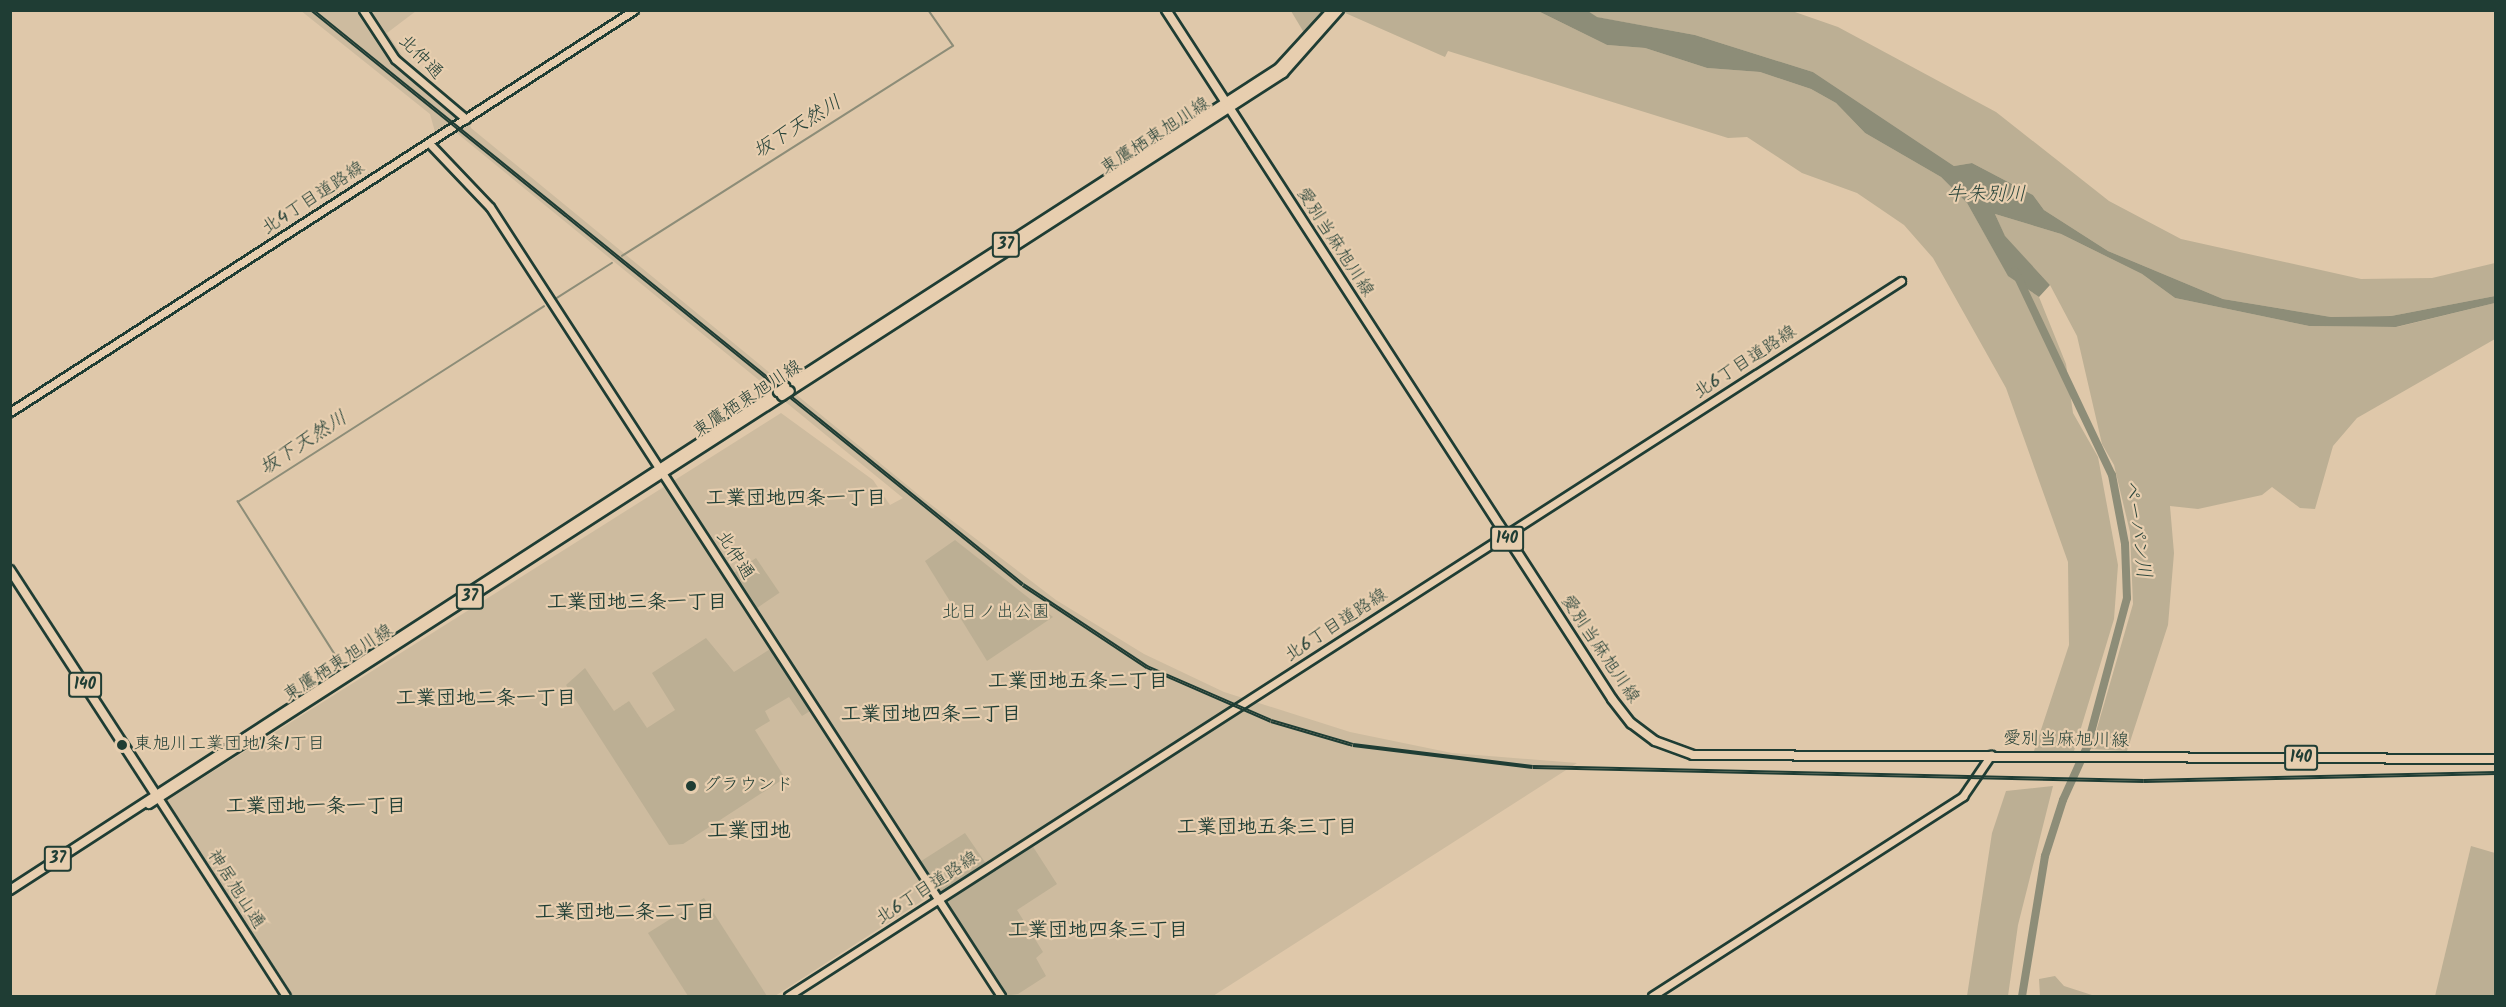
<!DOCTYPE html>
<meta charset="utf-8">
<style>
body{margin:0}
#map{position:relative;width:2506px;height:1007px;overflow:hidden;background:#dfc8aa;font-family:Kalam,"Klee One",sans-serif}
div>[style]{position:absolute}
[style*='--x']{left:calc(var(--x)*1px);top:calc(var(--y)*1px);width:calc(var(--w)*1px);rotate:calc(var(--a)*1deg)}
.built>*{inset:0;background:#cdbb9f}
.green>*{inset:0;background:#bcaf94;transform-origin:0 0}
.water>*{inset:0;background:#8d8d78}
.stream>*{height:1.5px;margin:-0.75px;padding:0 0.75px;transform-origin:0.75px;border-radius:0.75px;background:#8d8d78}
.river>*{height:8px;margin:-4px;padding:0 4px;transform-origin:4px;border-radius:4px;background:#8d8d78}
.roads{filter:drop-shadow(2px 0 #1f3d34) drop-shadow(-2px 0 #1f3d34) drop-shadow(0 2px #1f3d34) drop-shadow(0 -2px #1f3d34)}
.secondary>*{height:7px;margin:-3.5px;padding:0 3.5px;transform-origin:3.5px;border-radius:3.5px;background:#e7ceaf}
.primary>*{height:8px;margin:-4px;padding:0 4px;transform-origin:4px;border-radius:4px;background:#e7ceaf}
.rail>*{height:4px;margin-top:-2px;transform-origin:0;background:repeating-linear-gradient(90deg,#e7ceaf 0 4.5px,#1f3d34 0 9px);box-sizing:border-box;border-block:2px solid #1f3d34}
.bridges{filter:drop-shadow(2px 0 #1f3d34) drop-shadow(-2px 0 #1f3d34) drop-shadow(0 2px #1f3d34) drop-shadow(0 -2px #1f3d34)}
.primary-bridge>*{height:8px;margin:-4px;padding:0 4px;transform-origin:4px;border-radius:4px;background:#e7ceaf}
.dots>*{width:16px;height:16px;translate:-50% -50%;box-sizing:border-box;border:3px solid #e7ceaf;border-radius:50%}
span{translate:-50% -50%;white-space:nowrap;text-align:center;line-height:1.15;-webkit-text-stroke:4.5px #e7ceaf;paint-order:stroke}
.shield-label span{padding:2px 4px;background:#e7ceaf;border:2px solid;border-radius:4px;-webkit-text-stroke-width:0}
.shield-label{font-size:16px;color:#1f3d34;font-weight:700}
.street-label{font-size:18px;color:#1f3d34}
.park-label{font-size:18px;color:#2f483e}
.poi-label{font-size:18px;color:#1f3d34}
.left{translate:0 -50%;text-align:left}
.water-label{font-size:20px;color:#2a453b;font-style:italic}
.neighbourhood-label{font-size:20px;color:#1f3d34;font-weight:700}
.quarter-label{font-size:21px;color:#1f3d34;font-weight:700}
.frame{position:absolute;inset:0;border:12px solid #1f3d34;pointer-events:none}
</style>
<div id="map">
<div class="built">
<div style="clip-path:polygon(300px 10px,416px 11px,387px 33px,405px 60px,466px 112px,471px 128px,925px 500px,1056px 600px,1144px 654px,1224px 692px,1350px 732px,1452px 753px,1577px 763px,1213px 996px,1010px 996px,942px 888px,775px 996px,291px 996px,166px 801px,781px 413px,873px 480px,890px 505px,903px 498px,447px 125px,435px 132px,430px 114px)"></div>
</div>
<div class="green">
<div style="clip-path:polygon(1291px 11px,1326px 11px,1306px 36px)"></div>
<div style="clip-path:polygon(1538px 11px,1607px 45px,1645px 48px,1707px 68px,1760px 72px,1811px 89px,1836px 103px,1865px 133px,1941px 177px,1967px 203px,2008px 275px,2039px 297px,2066px 364px,2073px 413px,2098px 457px,2118px 565px,2114px 619px,2074px 751px,2034px 751px,2069px 645px,2068px 562px,2006px 388px,1933px 258px,1904px 225px,1857px 193px,1802px 173px,1747px 137px,1728px 138px,1448px 51px,1445px 57px,1343px 12px)"></div>
<div style="clip-path:polygon(1588px 11px,1792px 11px,1838px 27px,1996px 112px,2109px 201px,2181px 239px,2361px 279px,2432px 278px,2495px 263px,2495px 296px,2391px 316px,2331px 317px,2223px 299px,2108px 251px,2044px 210px,2033px 195px,1972px 163px,1954px 166px,1813px 72px,1695px 35px,1596px 17px)"></div>
<div style="clip-path:polygon(1995px 214px,2061px 234px,2142px 274px,2175px 298px,2309px 326px,2397px 327px,2495px 303px,2495px 339px,2357px 418px,2333px 446px,2315px 509px,2300px 508px,2272px 487px,2262px 495px,2198px 509px,2170px 506px,2174px 553px,2168px 625px,2127px 751px,2091px 749px,2133px 604px,2130px 532px,2114px 465px,2102px 444px,2077px 336px,2050px 285px,2005px 237px)"></div>
<div style="clip-path:polygon(955px 540px,1053px 617px,987px 661px,925px 561px)"></div>
<div style="left:756px;top:558px;width:42px;height:32px;rotate:56deg"></div>
<div style="clip-path:polygon(706px 638px,734px 672px,775px 646px,815px 708px,802px 716px,789px 697px,765px 711px,770px 721px,755px 730px,785px 778px,683px 844px,669px 845px,566px 685px,585px 668px,614px 711px,629px 701px,647px 728px,675px 710px,652px 673px)"></div>
<div style="clip-path:polygon(2053px 786px,2018px 925px,2008px 996px,1967px 996px,1992px 833px,2006px 791px)"></div>
<div style="clip-path:polygon(965px 833px,989px 868px,1030px 842px,1057px 884px,1017px 910px,1043px 952px,1036px 958px,1046px 976px,1018px 994px,1001px 996px,915px 865px)"></div>
<div style="clip-path:polygon(2471px 846px,2495px 853px,2495px 996px,2435px 996px)"></div>
<div style="clip-path:polygon(704px 898px,767px 996px,688px 996px,648px 933px)"></div>
<div style="clip-path:polygon(2055px 976px,2064px 986px,2095px 996px,2040px 996px,2039px 979px)"></div>
</div>
<div class="water">
<div style="clip-path:polygon(1538px 11px,1588px 11px,1597px 17px,1695px 35px,1813px 72px,1954px 166px,1972px 163px,2033px 195px,2044px 210px,2108px 251px,2223px 299px,2331px 317px,2391px 316px,2495px 296px,2495px 303px,2396px 327px,2309px 326px,2175px 298px,2142px 274px,2061px 234px,1995px 214px,2005px 236px,2050px 285px,2039px 297px,2008px 276px,1967px 203px,1941px 177px,1865px 133px,1836px 103px,1811px 89px,1760px 72px,1707px 68px,1645px 48px,1607px 45px)"></div>
</div>
<div class="stream">
<div style="--x:622;--y:256;--w:392;--a:-32.4"></div>
<div style="--x:953;--y:46;--w:44;--a:-124.8"></div>
<div style="--x:557;--y:298;--w:65;--a:-32.5"></div>
<div style="--x:340;--y:663;--w:191;--a:-122.4"></div>
<div style="--x:238;--y:502;--w:363;--a:-32.6"></div>
</div>
<div class="river">
<div style="--x:2015;--y:271;--w:226;--a:64.6"></div>
<div style="--x:2112;--y:475;--w:70;--a:79.3"></div>
<div style="--x:2125;--y:544;--w:54;--a:87.9"></div>
<div style="--x:2127;--y:598;--w:154;--a:105"></div>
<div style="--x:2087;--y:747;--w:58;--a:114.4"></div>
<div style="--x:2063;--y:800;--w:59;--a:107.8"></div>
<div style="--x:2045;--y:856;--w:142;--a:99.3"></div>
</div>
<div class="roads">
<div class="secondary">
<div style="--x:363;--y:10;--w:59;--a:56.9"></div>
<div style="--x:395;--y:59;--w:93;--a:40.2"></div>
<div style="--x:429;--y:143;--w:88;--a:46.4"></div>
<div style="--x:490;--y:207;--w:940;--a:57.07"></div>
<div style="--x:10;--y:412;--w:742;--a:-32.79"></div>
<div style="--x:159;--y:799;--w:234;--a:57.2"></div>
<div style="--x:788;--y:996;--w:1323;--a:-32.72"></div>
<div style="--x:1652;--y:996;--w:370;--a:-32.7"></div>
<div style="--x:1963;--y:796;--w:50;--a:-55.7"></div>
</div>
<div class="primary">
<div style="--x:1166;--y:10;--w:821;--a:57.08"></div>
<div style="--x:1612;--y:699;--w:31;--a:52"></div>
<div style="--x:1631;--y:723;--w:30;--a:37"></div>
<div style="--x:1655;--y:741;--w:40;--a:20.2"></div>
<div style="--x:1693;--y:755;--w:803;--a:0.29"></div>
<div style="--x:785;--y:387;--w:588;--a:-32.85"></div>
<div style="--x:1279;--y:68;--w:79;--a:-47.6"></div>
<div style="--x:790;--y:391;--w:587;--a:-32.82"></div>
<div style="--x:1283;--y:73;--w:84;--a:-48.4"></div>
<div style="--x:10;--y:570;--w:272;--a:57"></div>
<div style="--x:149;--y:804;--w:753;--a:-32.8"></div>
<div style="--x:10;--y:890;--w:915;--a:-32.96"></div>
</div>
</div>
<div class="rail">
<div style="--x:312;--y:10;--w:914;--a:38.96"></div>
<div style="--x:1023;--y:585;--w:149;--a:33.5"></div>
<div style="--x:1147;--y:667;--w:135;--a:23.5"></div>
<div style="--x:1271;--y:721;--w:85;--a:16.3"></div>
<div style="--x:1353;--y:745;--w:181;--a:7"></div>
<div style="--x:1533;--y:767;--w:611;--a:1.31"></div>
<div style="--x:2144;--y:781;--w:352;--a:-1.3"></div>
</div>
<div class="bridges">
<div class="primary-bridge">
<div style="--x:778;--y:392;--w:9;--a:-36"></div>
<div style="--x:782;--y:396;--w:9;--a:-32"></div>
</div>
</div>
<div class="dots">
<div style="left:122px;top:745px;background:#1f3d34"></div>
<div style="left:691px;top:786px;background:#1f3d34"></div>
</div>
<div class="shield-label">
<span style="left:1006px;top:245px">37</span>
<span style="left:1507px;top:539px">140</span>
<span style="left:470px;top:597px">37</span>
<span style="left:85px;top:685px">140</span>
<span style="left:2301px;top:758px">140</span>
<span style="left:58px;top:859px">37</span>
</div>
<div class="street-label">
<span style="left:420px;top:58px;rotate:45deg">北仲通</span>
<span style="left:1156px;top:137px;rotate:-33deg">東鷹栖東旭川線</span>
<span style="left:314px;top:199px;rotate:-33deg">北4丁目道路線</span>
<span style="left:1334px;top:243px;rotate:57deg">愛別当麻旭川線</span>
<span style="left:1746px;top:363px;rotate:-33deg">北6丁目道路線</span>
<span style="left:748px;top:400px;rotate:-33deg">東鷹栖東旭川線</span>
<span style="left:734px;top:556px;rotate:57deg">北仲通</span>
<span style="left:1337px;top:626px;rotate:-33deg">北6丁目道路線</span>
<span style="left:1599px;top:650px;rotate:56deg">愛別当麻旭川線</span>
<span style="left:339px;top:664px;rotate:-33deg">東鷹栖東旭川線</span>
<span style="left:2066px;top:741px;rotate:1deg">愛別当麻旭川線</span>
<span style="left:928px;top:889px;rotate:-33deg">北6丁目道路線</span>
<span style="left:235px;top:890px;rotate:57deg">神居旭山通</span>
</div>
<div class="park-label">
<span style="left:996px;top:613px">北日ノ出公園</span>
</div>
<div class="poi-label">
<span class="left" style="left:134px;top:745px">東旭川工業団地1条1丁目</span>
<span class="left" style="left:703px;top:786px">グラウンド</span>
</div>
<div class="water-label">
<span style="left:798px;top:128px;rotate:-32deg">坂下天然川</span>
<span style="left:1986px;top:195px">牛朱別川</span>
<span style="left:304px;top:444px;rotate:-33deg">坂下天然川</span>
<span style="left:2136px;top:529px;rotate:82deg">ペーパン川</span>
</div>
<div class="neighbourhood-label">
<span style="left:796px;top:499px">工業団地四条一丁目</span>
<span style="left:637px;top:603px">工業団地三条一丁目</span>
<span style="left:1078px;top:682px">工業団地五条二丁目</span>
<span style="left:486px;top:699px">工業団地二条一丁目</span>
<span style="left:931px;top:715px">工業団地四条二丁目</span>
<span style="left:316px;top:807px">工業団地一条一丁目</span>
<span style="left:1267px;top:828px">工業団地五条三丁目</span>
<span style="left:625px;top:913px">工業団地二条二丁目</span>
<span style="left:1098px;top:931px">工業団地四条三丁目</span>
</div>
<div class="quarter-label">
<span style="left:749px;top:832px">工業団地</span>
</div>
<div class="frame"></div>
</div>
